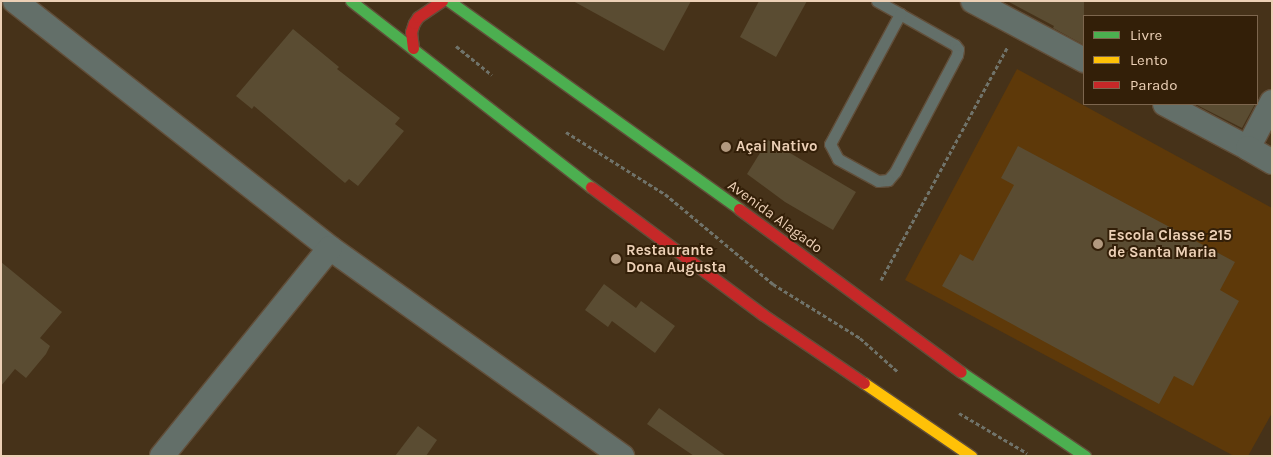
<!DOCTYPE html>
<meta charset="utf-8">
<style>
body{margin:0}
#map{position:relative;width:1273px;height:457px;overflow:hidden;background:#463219;font-family:Karla,sans-serif}
div>[style]{position:absolute}
[style*='--x']{left:calc(var(--x)*1px);top:calc(var(--y)*1px);width:calc(var(--w)*1px);rotate:calc(var(--a)*1deg)}
.built>*{inset:0;background:#5e3909}
.building>*{inset:0;background:#5a4c32}
.path>*{height:3px;margin-top:-1.5px;transform-origin:0;background:repeating-linear-gradient(90deg,#70736a 0 4px,transparent 0 6.5px)}
.roads{filter:drop-shadow(1px 0 #614e39) drop-shadow(-1px 0 #614e39) drop-shadow(0 1px #614e39) drop-shadow(0 -1px #614e39)}
.lane>*{height:11px;margin:-5.5px;padding:0 5.5px;transform-origin:5.5px;border-radius:5.5px;background:#636f69}
.street>*{height:24px;margin:-12px;padding:0 12px;transform-origin:12px;border-radius:12px;background:#636f69}
.fast>*{height:11px;margin:-5.5px;padding:0 5.5px;transform-origin:5.5px;border-radius:5.5px;background:#4caf50}
.slow>*{height:11px;margin:-5.5px;padding:0 5.5px;transform-origin:5.5px;border-radius:5.5px;background:#ffc107}
.jam>*{height:11px;margin:-5.5px;padding:0 5.5px;transform-origin:5.5px;border-radius:5.5px;background:#c62828}
.dots>*{width:14px;height:14px;translate:-50% -50%;box-sizing:border-box;border:2px solid #331f08;border-radius:50%}
span{translate:-50% -50%;white-space:nowrap;text-align:center;line-height:1.15;-webkit-text-stroke:4px #331f08;paint-order:stroke}
.poi-label{font-size:15px;color:#ecd0b6;font-weight:700}
.left{translate:0 -50%;text-align:left}
.street-label{font-size:15px;color:#ecd0b6}
.frame{position:absolute;inset:0;border:2px solid #ecd0b6;pointer-events:none}
.legend{position:absolute;left:1083px;top:15px;width:175px;height:90px;box-sizing:border-box;background:#331f08;border:1px solid #7d664e;margin:0;padding:6px 9px;list-style:none;font-size:15px;color:#ecd0b6}
.legend li{display:flex;align-items:center;gap:10px;height:25px}
.legend b{width:25px;border:1px solid #7d664e}
</style>
<div id="map">
<div class="built">
<div style="clip-path:polygon(1017px 69px,1272px 208px,1272px 413px,1248px 456px,1234px 456px,905px 280px)"></div>
</div>
<div class="building">
<div style="clip-path:polygon(573px 1px,691px 1px,664px 51px)"></div>
<div style="clip-path:polygon(759px 1px,807px 1px,776px 57px,740px 37px)"></div>
<div style="clip-path:polygon(1007px 1px,1084px 1px,1084px 45px,1053px 28px,1054px 26px)"></div>
<div style="clip-path:polygon(293px 29px,339px 67px,337px 69px,400px 118px,395px 124px,404px 131px,358px 186px,349px 179px,345px 183px,254px 106px,252px 109px,236px 96px)"></div>
<div style="clip-path:polygon(1195px 104px,1255px 104px,1242px 128px)"></div>
<div style="clip-path:polygon(768px 140px,856px 192px,833px 230px,785px 202px,747px 174px)"></div>
<div style="clip-path:polygon(1018px 146px,1235px 262px,1220px 290px,1239px 301px,1193px 386px,1174px 376px,1159px 404px,942px 286px,960px 254px,973px 261px,982px 244px,1014px 185px,1001px 178px)"></div>
<div style="clip-path:polygon(1px 262px,62px 312px,40px 338px,50px 346px,46px 354px,26px 378px,15px 369px,1px 386px)"></div>
<div style="clip-path:polygon(604px 284px,636px 308px,641px 301px,675px 326px,655px 353px,612px 321px,608px 327px,585px 310px)"></div>
<div style="clip-path:polygon(659px 408px,726px 456px,694px 456px,647px 424px)"></div>
<div style="clip-path:polygon(418px 426px,437px 440px,426px 456px,395px 456px)"></div>
</div>
<div class="path">
<div style="--x:456;--y:46;--w:46;--a:38.9"></div>
<div style="--x:566;--y:132;--w:117;--a:32.1"></div>
<div style="--x:665;--y:194;--w:141;--a:39.8"></div>
<div style="--x:773;--y:284;--w:102;--a:31.8"></div>
<div style="--x:860;--y:338;--w:51;--a:41.8"></div>
<div style="--x:881;--y:280;--w:266;--a:-61.5"></div>
<div style="--x:959;--y:413;--w:79;--a:30.5"></div>
</div>
<div class="roads">
<div class="lane">
<div style="--x:877;--y:1;--w:26;--a:29"></div>
<div style="--x:900;--y:14;--w:63;--a:29.4"></div>
<div style="--x:955;--y:45;--w:5;--a:53"></div>
<div style="--x:958;--y:49;--w:6;--a:99"></div>
<div style="--x:957;--y:55;--w:132;--a:117.9"></div>
<div style="--x:895;--y:172;--w:11;--a:131"></div>
<div style="--x:888;--y:180;--w:10;--a:174"></div>
<div style="--x:878;--y:181;--w:46;--a:-151.2"></div>
<div style="--x:838;--y:159;--w:17;--a:-118"></div>
<div style="--x:830;--y:144;--w:148;--a:-61.7"></div>
</div>
<div class="street">
<div style="--x:15;--y:1;--w:400;--a:38.1"></div>
<div style="--x:330;--y:248;--w:359;--a:35.5"></div>
<div style="--x:973;--y:1;--w:126;--a:28"></div>
<div style="--x:1165;--y:104;--w:94;--a:27.9"></div>
<div style="--x:1248;--y:148;--w:52;--a:-62.4"></div>
<div style="--x:1248;--y:148;--w:28;--a:30"></div>
<div style="--x:162;--y:456;--w:267;--a:-51.1"></div>
</div>
<div class="fast">
<div style="--x:351;--y:1;--w:304;--a:37.8"></div>
<div style="--x:449;--y:1;--w:357;--a:35.6"></div>
<div style="--x:961;--y:372;--w:150;--a:34.1"></div>
</div>
<div class="slow">
<div style="--x:864;--y:383;--w:130;--a:34.3"></div>
</div>
<div class="jam">
<div style="--x:413;--y:48;--w:16;--a:-97"></div>
<div style="--x:411;--y:32;--w:9;--a:-72"></div>
<div style="--x:414;--y:23;--w:7;--a:-56"></div>
<div style="--x:418;--y:17;--w:29;--a:-34"></div>
<div style="--x:591;--y:187;--w:213;--a:36.6"></div>
<div style="--x:762;--y:314;--w:123;--a:34.1"></div>
<div style="--x:739;--y:209;--w:275;--a:36.3"></div>
</div>
</div>
<div class="dots">
<div style="left:726px;top:147px;background:#b2997f"></div>
<div style="left:1098px;top:244px;background:#b2997f"></div>
<div style="left:616px;top:259px;background:#b2997f"></div>
</div>
<div class="poi-label">
<span class="left" style="left:736px;top:147px">Açai Nativo</span>
<span class="left" style="left:1108px;top:244px">Escola Classe 215<br>de Santa Maria</span>
<span class="left" style="left:626px;top:259px">Restaurante<br>Dona Augusta</span>
</div>
<div class="street-label">
<span style="left:775px;top:217px;rotate:36deg">Avenida Alagado</span>
</div>
<div class="frame"></div>
<ul class="legend">
<li><b style="height:6px;background:#4caf50"></b>Livre</li>
<li><b style="height:6px;background:#ffc107"></b>Lento</li>
<li><b style="height:6px;background:#c62828"></b>Parado</li>
</ul>
</div>
